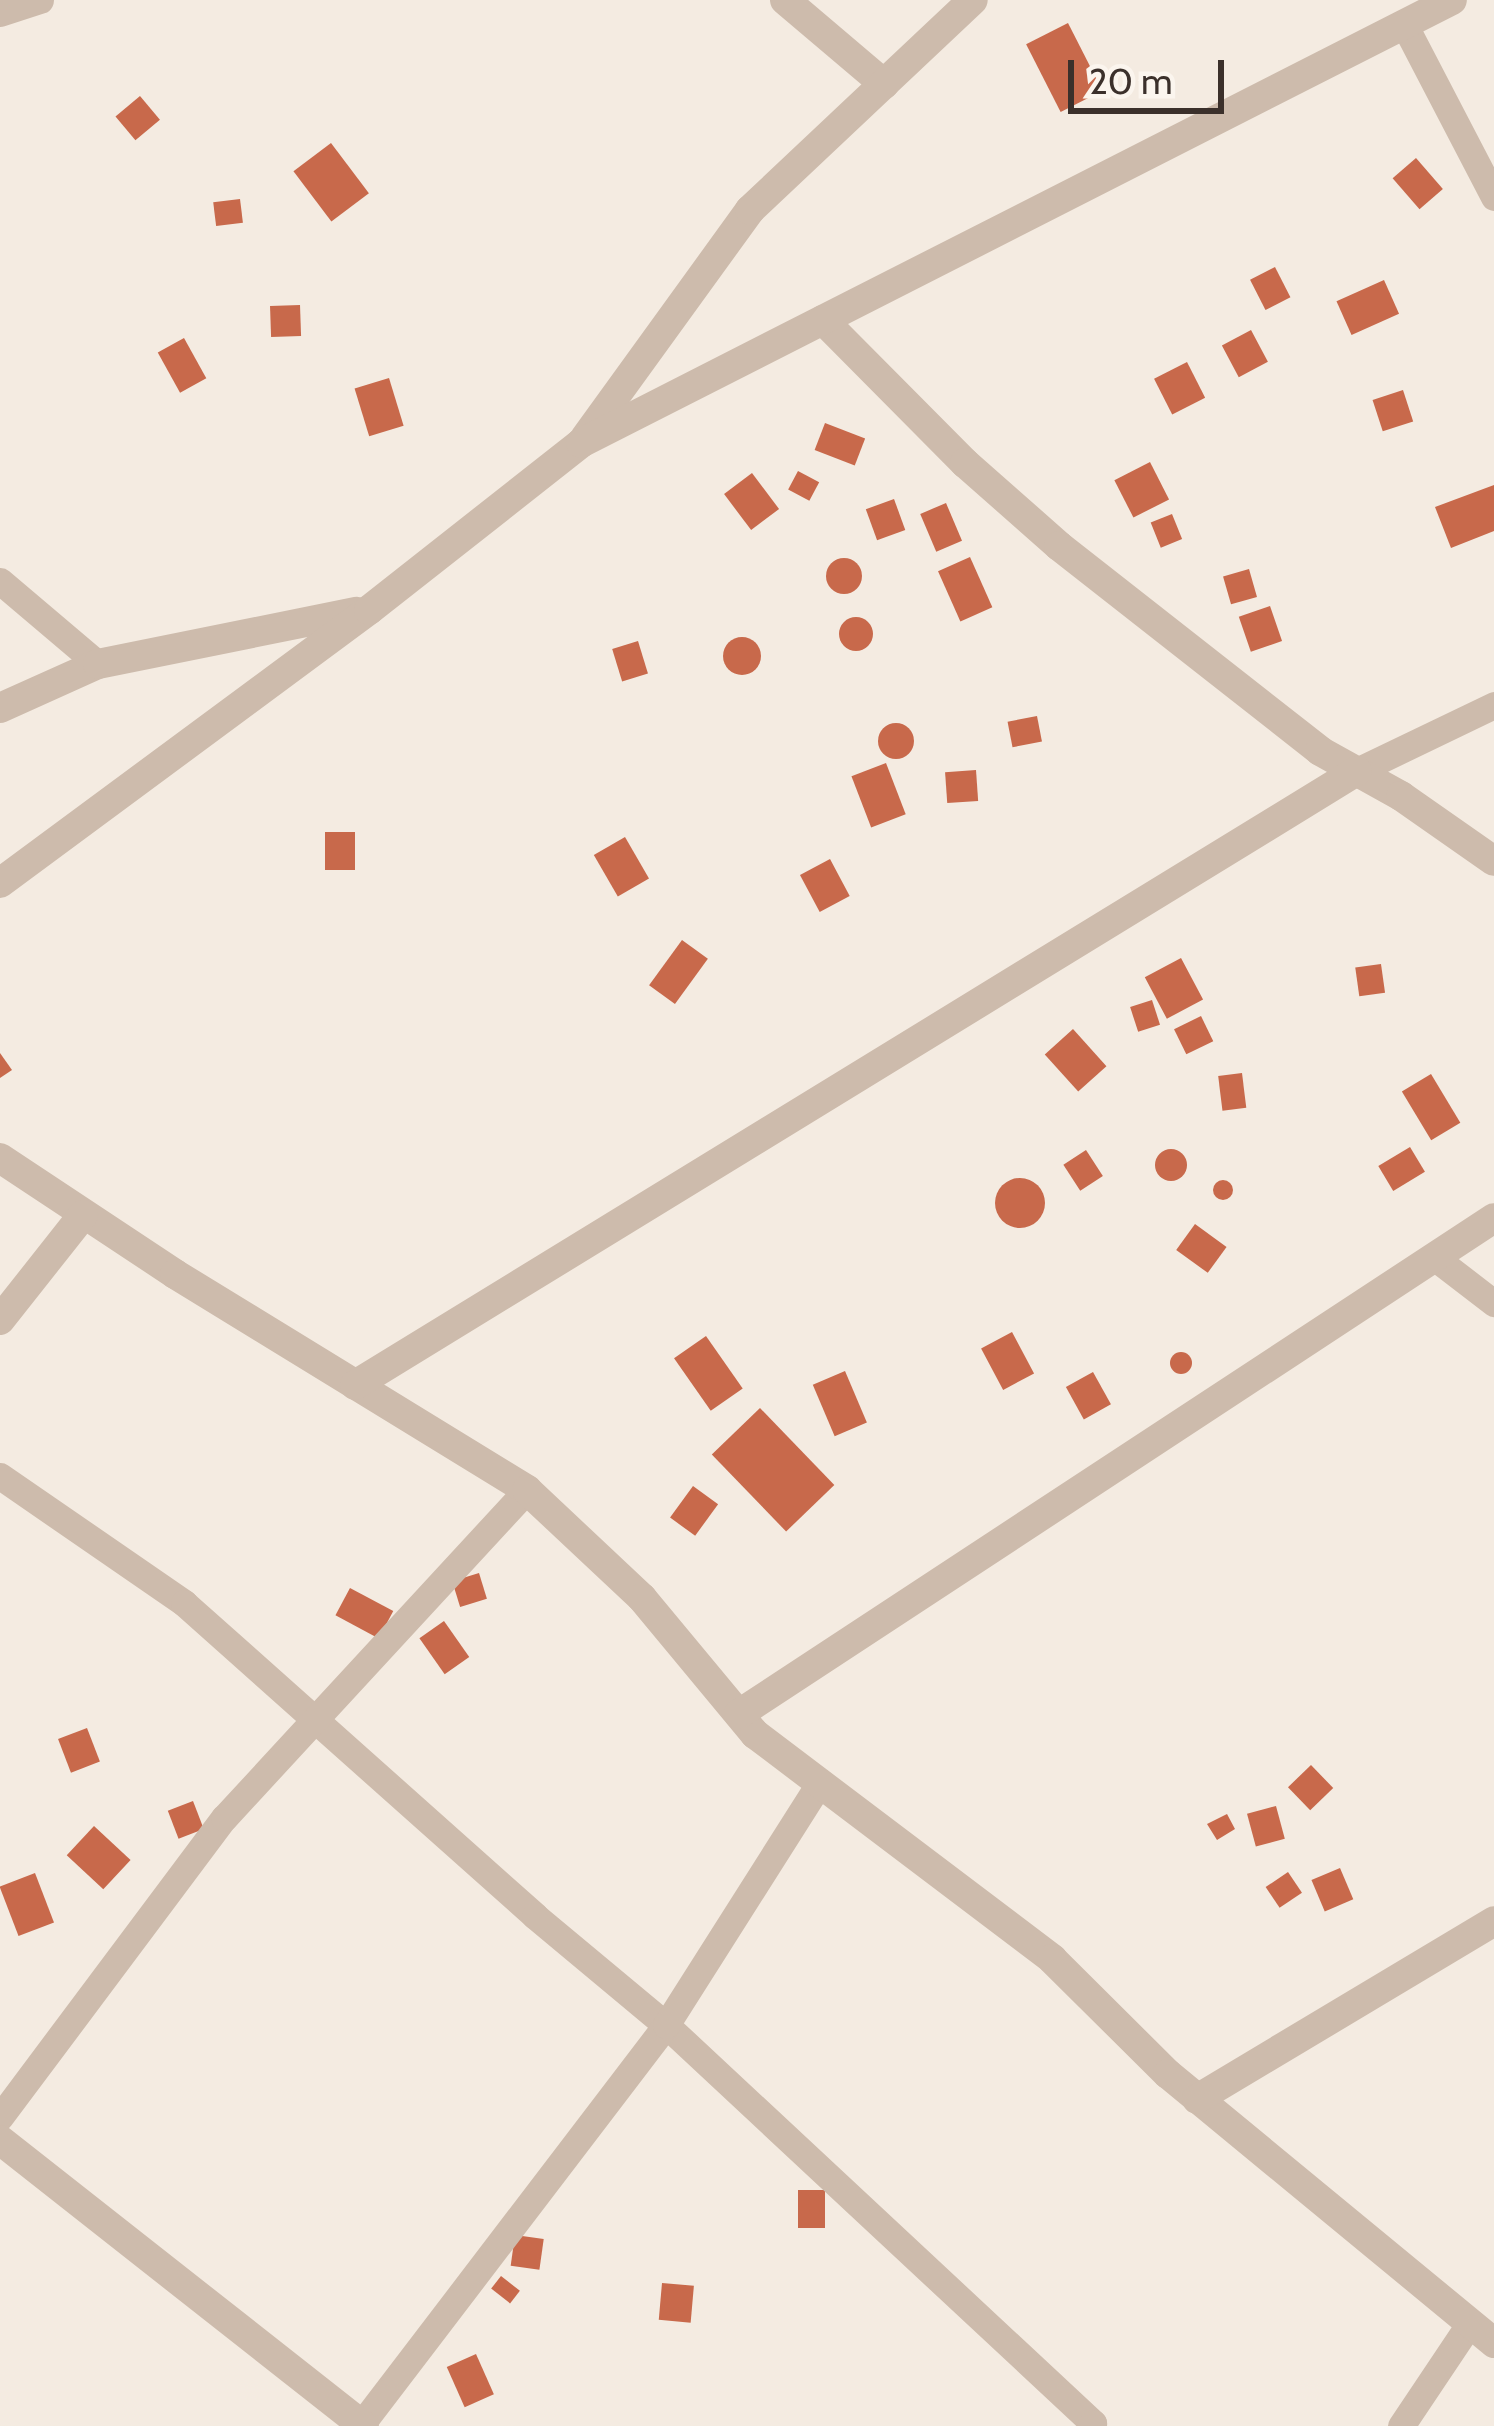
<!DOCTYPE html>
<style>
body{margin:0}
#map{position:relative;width:1494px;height:2426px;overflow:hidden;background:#f4ebe1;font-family:Cabin,sans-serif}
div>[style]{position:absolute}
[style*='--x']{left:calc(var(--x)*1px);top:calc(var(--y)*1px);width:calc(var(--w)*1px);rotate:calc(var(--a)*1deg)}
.building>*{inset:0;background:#c8694b;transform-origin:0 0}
.round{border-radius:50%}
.lane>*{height:27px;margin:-13.5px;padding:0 13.5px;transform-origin:13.5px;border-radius:13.5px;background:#cdbbac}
.street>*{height:30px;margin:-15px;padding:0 15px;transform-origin:15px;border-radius:15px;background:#cdbbac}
span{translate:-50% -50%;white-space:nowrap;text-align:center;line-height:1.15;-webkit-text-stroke:12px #fbf5ee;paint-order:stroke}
.scale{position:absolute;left:1068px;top:60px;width:156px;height:54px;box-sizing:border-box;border:6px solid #3b302b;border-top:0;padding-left:15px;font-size:36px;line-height:42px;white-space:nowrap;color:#3b302b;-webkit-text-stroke:9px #fbf5ee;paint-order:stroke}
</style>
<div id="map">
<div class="building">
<div style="left:1068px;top:23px;width:76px;height:47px;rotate:63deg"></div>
<div style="left:140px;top:96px;width:31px;height:32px;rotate:50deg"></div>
<div style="left:331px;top:143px;width:63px;height:47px;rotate:53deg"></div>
<div style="left:1416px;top:158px;width:41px;height:31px;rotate:49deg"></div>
<div style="left:240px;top:199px;width:24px;height:27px;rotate:83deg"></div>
<div style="left:1275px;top:267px;width:34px;height:28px;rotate:63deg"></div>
<div style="left:1384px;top:280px;width:37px;height:52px;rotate:66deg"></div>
<div style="left:300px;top:305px;width:31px;height:30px;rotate:88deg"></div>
<div style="left:1251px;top:330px;width:36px;height:33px;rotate:62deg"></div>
<div style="left:184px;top:338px;width:46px;height:30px;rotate:61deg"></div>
<div style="left:1187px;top:362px;width:40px;height:37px;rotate:63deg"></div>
<div style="left:389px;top:378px;width:50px;height:36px;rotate:73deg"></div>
<div style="left:1403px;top:390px;width:33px;height:32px;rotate:72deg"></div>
<div style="left:825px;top:423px;width:43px;height:29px;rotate:21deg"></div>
<div style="left:1150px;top:462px;width:42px;height:40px;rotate:63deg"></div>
<div style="left:798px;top:471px;width:24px;height:21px;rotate:28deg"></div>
<div style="left:752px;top:473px;width:45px;height:35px;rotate:53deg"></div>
<div style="clip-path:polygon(1494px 485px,1494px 531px,1451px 548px,1435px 507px)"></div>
<div style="left:894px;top:499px;width:33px;height:30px;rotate:70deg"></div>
<div style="left:946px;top:503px;width:41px;height:28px;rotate:67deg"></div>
<div style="left:1172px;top:514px;width:27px;height:23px;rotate:68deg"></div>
<div style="left:970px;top:557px;width:55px;height:35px;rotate:66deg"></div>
<div class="round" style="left:826px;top:558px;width:36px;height:36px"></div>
<div style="left:1249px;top:569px;width:29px;height:27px;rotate:74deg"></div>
<div style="left:1270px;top:606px;width:37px;height:33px;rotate:71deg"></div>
<div class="round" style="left:839px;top:617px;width:34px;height:34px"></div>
<div class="round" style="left:723px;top:637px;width:38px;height:38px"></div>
<div style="left:638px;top:641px;width:34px;height:27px;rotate:73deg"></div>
<div style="left:1037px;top:716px;width:26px;height:30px;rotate:79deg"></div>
<div class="round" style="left:878px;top:723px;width:36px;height:36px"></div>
<div style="left:886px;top:763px;width:55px;height:37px;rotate:69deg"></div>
<div style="left:976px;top:770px;width:31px;height:31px;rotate:86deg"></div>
<div style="left:325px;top:832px;width:30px;height:38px"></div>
<div style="left:625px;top:837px;width:48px;height:36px;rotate:60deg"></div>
<div style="left:830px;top:859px;width:42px;height:34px;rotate:62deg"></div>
<div style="left:682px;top:940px;width:32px;height:56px;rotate:36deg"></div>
<div style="left:1181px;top:958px;width:47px;height:41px;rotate:62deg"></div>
<div style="left:1381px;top:964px;width:29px;height:26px;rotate:82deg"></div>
<div style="left:1152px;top:1000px;width:26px;height:23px;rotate:72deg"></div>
<div style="left:1201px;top:1016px;width:28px;height:30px;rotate:64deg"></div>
<div style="left:1073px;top:1029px;width:50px;height:38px;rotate:48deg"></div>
<div style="clip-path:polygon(0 1053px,12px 1070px,0 1078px)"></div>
<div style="left:1242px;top:1073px;width:35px;height:24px;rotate:83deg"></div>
<div style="left:1431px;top:1074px;width:57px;height:34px;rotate:59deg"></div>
<div style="left:1410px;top:1147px;width:29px;height:37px;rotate:59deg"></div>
<div class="round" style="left:1155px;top:1149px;width:32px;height:32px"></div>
<div style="left:1086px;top:1150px;width:31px;height:27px;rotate:57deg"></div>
<div class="round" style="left:995px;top:1178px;width:50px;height:50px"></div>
<div class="round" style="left:1213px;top:1180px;width:20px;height:20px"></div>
<div style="left:1195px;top:1224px;width:39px;height:32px;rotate:36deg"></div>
<div style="left:1012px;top:1332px;width:47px;height:35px;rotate:62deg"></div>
<div style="left:706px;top:1336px;width:64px;height:39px;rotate:55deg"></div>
<div class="round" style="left:1170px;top:1352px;width:22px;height:22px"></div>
<div style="left:845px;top:1371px;width:56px;height:35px;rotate:67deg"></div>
<div style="left:1093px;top:1372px;width:37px;height:31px;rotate:61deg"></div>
<div style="left:760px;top:1408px;width:107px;height:67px;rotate:46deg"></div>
<div style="left:693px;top:1486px;width:31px;height:39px;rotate:36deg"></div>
<div style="left:479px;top:1573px;width:27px;height:28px;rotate:73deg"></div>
<div style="left:350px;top:1588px;width:49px;height:31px;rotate:28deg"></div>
<div style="left:444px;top:1621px;width:44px;height:30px;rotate:55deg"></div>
<div style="left:87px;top:1728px;width:36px;height:31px;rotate:69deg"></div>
<div style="left:1311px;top:1765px;width:32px;height:32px;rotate:46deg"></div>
<div style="left:193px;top:1801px;width:30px;height:27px;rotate:69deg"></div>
<div style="left:1276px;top:1806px;width:34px;height:30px;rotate:75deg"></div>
<div style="clip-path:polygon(1227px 1814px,1235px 1829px,1217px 1840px,1207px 1824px)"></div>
<div style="left:94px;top:1826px;width:50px;height:40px;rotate:43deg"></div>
<div style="left:1340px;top:1868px;width:34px;height:31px;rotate:67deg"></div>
<div style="left:1288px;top:1872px;width:25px;height:27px;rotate:56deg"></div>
<div style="left:35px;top:1873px;width:53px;height:38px;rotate:69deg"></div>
<div style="left:798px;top:2190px;width:27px;height:38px"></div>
<div style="left:515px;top:2235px;width:29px;height:31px;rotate:8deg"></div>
<div style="left:501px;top:2276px;width:24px;height:16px;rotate:38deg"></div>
<div style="left:662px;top:2283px;width:32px;height:37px;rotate:5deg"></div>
<div style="left:476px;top:2354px;width:44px;height:32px;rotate:66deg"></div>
</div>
<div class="lane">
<div style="--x:0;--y:13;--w:42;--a:-18"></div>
<div style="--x:1404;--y:24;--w:195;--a:62.5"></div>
<div style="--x:0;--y:581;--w:128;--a:40.3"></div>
<div style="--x:1357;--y:771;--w:152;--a:-25.7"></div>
<div style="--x:1434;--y:1257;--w:76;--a:37.5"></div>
<div style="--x:0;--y:1476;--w:224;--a:34.6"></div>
<div style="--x:184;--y:1603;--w:470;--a:41.7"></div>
<div style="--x:535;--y:1916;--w:170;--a:39.8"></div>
<div style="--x:666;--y:2025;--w:584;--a:42.99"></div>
<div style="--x:1093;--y:2423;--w:4;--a:135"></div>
<div style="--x:0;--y:2117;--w:374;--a:-53.2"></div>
<div style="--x:224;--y:1818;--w:447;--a:-47.3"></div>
<div style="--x:360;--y:2426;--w:504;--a:-52.65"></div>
<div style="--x:666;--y:2025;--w:288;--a:-57.6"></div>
<div style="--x:1401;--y:2426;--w:124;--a:-56.2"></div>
</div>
<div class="street">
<div style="--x:785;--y:0;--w:130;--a:40.3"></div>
<div style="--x:823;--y:320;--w:202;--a:45.2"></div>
<div style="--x:965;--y:463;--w:125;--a:41.4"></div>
<div style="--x:1059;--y:546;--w:332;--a:38.1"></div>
<div style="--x:1320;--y:751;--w:93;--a:29.1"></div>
<div style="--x:1401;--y:796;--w:113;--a:35"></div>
<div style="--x:585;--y:438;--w:281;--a:-54.1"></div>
<div style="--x:750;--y:210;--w:306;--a:-43.3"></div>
<div style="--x:0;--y:708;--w:107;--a:-24.2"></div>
<div style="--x:98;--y:664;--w:264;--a:-11.4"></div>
<div style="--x:0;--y:883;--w:459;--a:-36.5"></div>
<div style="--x:369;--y:610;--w:270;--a:-38.2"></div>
<div style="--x:581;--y:443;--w:977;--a:-26.96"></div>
<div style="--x:0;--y:1158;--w:210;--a:33.5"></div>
<div style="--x:175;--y:1274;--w:413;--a:31.5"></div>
<div style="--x:527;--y:1490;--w:158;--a:43.2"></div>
<div style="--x:642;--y:1598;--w:177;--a:50.3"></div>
<div style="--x:755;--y:1734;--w:373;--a:37.1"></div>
<div style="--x:1052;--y:1959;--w:163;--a:44.8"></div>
<div style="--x:1168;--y:2074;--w:423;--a:39.5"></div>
<div style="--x:0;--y:1320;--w:134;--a:-51.7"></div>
<div style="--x:355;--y:1385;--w:1175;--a:-31.5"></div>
<div style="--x:739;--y:1714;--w:903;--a:-33.3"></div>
<div style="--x:1197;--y:2099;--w:346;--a:-30.9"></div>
<div style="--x:0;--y:2140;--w:463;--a:38.2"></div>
</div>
<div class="scale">20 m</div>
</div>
